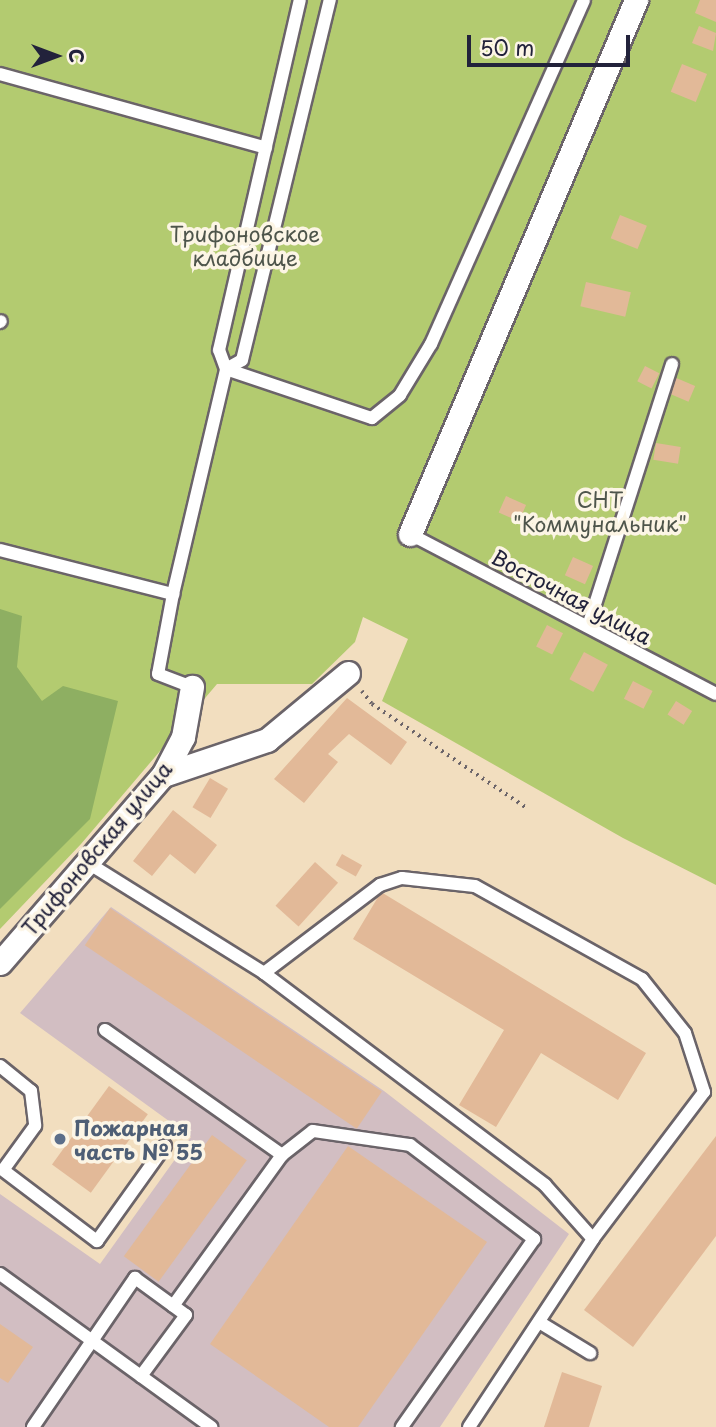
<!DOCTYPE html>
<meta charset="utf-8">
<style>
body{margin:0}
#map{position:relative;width:716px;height:1427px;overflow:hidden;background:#f2debf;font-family:"Playpen Sans",sans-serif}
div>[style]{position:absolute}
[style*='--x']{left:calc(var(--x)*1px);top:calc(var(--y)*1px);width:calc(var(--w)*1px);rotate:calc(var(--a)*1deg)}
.industrial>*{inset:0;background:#d2bec2}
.green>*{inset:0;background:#b3cb70}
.forest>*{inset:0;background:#8eaf62}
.building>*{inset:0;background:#e2b998;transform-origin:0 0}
.path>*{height:3.5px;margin-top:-1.75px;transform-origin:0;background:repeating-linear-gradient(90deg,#6b6469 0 2px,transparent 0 7px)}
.roads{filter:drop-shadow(2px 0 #6b6469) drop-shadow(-2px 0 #6b6469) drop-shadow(0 2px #6b6469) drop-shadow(0 -2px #6b6469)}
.service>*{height:12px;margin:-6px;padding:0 6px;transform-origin:6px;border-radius:6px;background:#fff}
.minor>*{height:23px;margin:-11.5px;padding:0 11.5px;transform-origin:11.5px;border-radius:11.5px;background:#fff}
.dots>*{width:19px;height:19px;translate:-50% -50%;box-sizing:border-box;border:4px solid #fcf5e5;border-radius:50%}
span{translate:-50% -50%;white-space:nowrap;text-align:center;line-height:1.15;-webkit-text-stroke:7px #fcf5e5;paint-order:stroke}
.park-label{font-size:21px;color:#4e554b}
.street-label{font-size:21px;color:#22223b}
.service-label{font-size:21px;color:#4e5e75;font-weight:700}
.left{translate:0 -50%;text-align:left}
.north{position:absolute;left:21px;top:21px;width:70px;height:70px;-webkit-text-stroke:5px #fcf5e5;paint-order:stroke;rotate:90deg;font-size:19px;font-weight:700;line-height:28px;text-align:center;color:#22223b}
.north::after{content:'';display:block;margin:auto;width:24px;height:32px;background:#22223b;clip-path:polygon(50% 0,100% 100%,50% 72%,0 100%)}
.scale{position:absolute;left:467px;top:35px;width:163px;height:32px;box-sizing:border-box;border:4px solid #22223b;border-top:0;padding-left:9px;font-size:21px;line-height:24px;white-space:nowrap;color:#22223b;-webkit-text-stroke:5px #fcf5e5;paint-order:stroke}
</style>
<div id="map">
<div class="industrial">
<div style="clip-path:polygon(111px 907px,384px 1091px,569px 1234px,440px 1427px,0 1427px,0 1194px,100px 1264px,191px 1137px,20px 1013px)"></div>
</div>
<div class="green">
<div style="clip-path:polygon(0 0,716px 0,716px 885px,623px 838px,382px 701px,408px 639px,363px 617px,355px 642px,312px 684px,217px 684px,81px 844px,0 929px)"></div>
</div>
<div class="forest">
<div style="clip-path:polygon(0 609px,22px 616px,17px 667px,42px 701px,63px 686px,118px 701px,90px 819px,0 909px)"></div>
</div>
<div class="building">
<div style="clip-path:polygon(700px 0,716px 0,716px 22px,695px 13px)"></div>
<div style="clip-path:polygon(699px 26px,716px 33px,713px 51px,692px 43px)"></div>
<div style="left:682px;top:64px;width:27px;height:30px;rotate:22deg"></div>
<div style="left:620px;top:215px;width:29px;height:25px;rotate:22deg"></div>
<div style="left:586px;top:282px;width:46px;height:25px;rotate:13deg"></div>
<div style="left:645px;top:366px;width:16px;height:17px;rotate:27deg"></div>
<div style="left:674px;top:377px;width:23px;height:17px;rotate:23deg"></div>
<div style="left:656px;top:443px;width:25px;height:17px;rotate:9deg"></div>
<div style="left:506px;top:496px;width:22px;height:18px;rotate:24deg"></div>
<div style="left:573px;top:557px;width:22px;height:20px;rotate:24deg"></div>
<div style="left:547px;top:625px;width:18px;height:24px;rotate:27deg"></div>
<div style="left:584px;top:652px;width:27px;height:31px;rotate:28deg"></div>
<div style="left:633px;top:681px;width:22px;height:20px;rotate:27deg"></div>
<div style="clip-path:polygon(347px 698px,407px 742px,391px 765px,349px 734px,328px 754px,338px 762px,304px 803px,274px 779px)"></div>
<div style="left:676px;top:701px;width:19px;height:16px;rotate:32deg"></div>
<div style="left:210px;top:778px;width:21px;height:34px;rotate:31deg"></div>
<div style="clip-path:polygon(173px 810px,217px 845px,195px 874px,170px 854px,152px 876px,133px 861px)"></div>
<div style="left:342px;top:854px;width:23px;height:13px;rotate:29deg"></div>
<div style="left:315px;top:862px;width:31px;height:59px;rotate:42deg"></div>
<div style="clip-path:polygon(381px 892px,646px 1053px,618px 1100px,541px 1053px,496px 1127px,459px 1105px,504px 1030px,353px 939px)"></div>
<div style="left:110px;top:908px;width:328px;height:45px;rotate:34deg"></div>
<div style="left:109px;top:1086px;width:48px;height:97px;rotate:36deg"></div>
<div style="left:212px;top:1135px;width:43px;height:150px;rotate:36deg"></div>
<div style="clip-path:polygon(716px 1136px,716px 1236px,633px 1347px,584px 1310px)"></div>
<div style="clip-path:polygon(348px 1146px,487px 1242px,358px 1427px,329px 1427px,210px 1344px)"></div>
<div style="clip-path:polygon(0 1324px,33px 1347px,8px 1383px,0 1378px)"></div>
<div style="clip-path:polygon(562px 1372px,602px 1386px,589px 1427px,544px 1427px)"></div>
</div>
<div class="path">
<div style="--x:362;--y:691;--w:16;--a:52"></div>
<div style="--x:372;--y:704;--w:187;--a:33.9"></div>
</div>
<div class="roads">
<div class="service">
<div style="--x:0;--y:74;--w:276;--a:15.5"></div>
<div style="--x:0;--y:322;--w:1;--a:-45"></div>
<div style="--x:226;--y:369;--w:154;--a:18.6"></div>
<div style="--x:372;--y:418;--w:36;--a:-39"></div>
<div style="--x:400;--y:395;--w:60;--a:-58.7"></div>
<div style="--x:431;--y:344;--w:376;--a:-66"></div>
<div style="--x:226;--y:369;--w:18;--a:-29"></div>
<div style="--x:242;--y:360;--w:371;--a:-76.3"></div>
<div style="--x:410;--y:534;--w:345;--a:27.6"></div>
<div style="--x:0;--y:550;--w:179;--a:14.3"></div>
<div style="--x:173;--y:594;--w:231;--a:-76.7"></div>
<div style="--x:226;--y:369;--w:20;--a:-110"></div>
<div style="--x:219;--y:350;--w:359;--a:-77"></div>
<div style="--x:173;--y:594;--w:81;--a:100.6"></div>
<div style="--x:158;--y:674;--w:36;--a:21"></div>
<div style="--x:588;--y:626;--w:275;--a:-72.2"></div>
<div style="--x:85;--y:861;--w:211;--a:32"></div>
<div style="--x:264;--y:973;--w:352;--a:37"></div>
<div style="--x:545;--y:1185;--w:72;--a:48.4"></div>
<div style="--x:593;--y:1239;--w:225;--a:123.4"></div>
<div style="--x:264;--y:973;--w:146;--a:-37.2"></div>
<div style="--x:380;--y:885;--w:23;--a:-18"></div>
<div style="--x:402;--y:878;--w:73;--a:6.3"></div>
<div style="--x:475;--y:886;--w:191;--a:29.1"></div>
<div style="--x:642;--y:979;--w:69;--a:51.5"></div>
<div style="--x:685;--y:1033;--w:62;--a:72.1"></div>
<div style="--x:704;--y:1092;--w:184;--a:127.1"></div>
<div style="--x:105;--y:1030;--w:217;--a:35.2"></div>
<div style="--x:282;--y:1155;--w:186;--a:125.8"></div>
<div style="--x:0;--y:1066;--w:40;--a:39"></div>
<div style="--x:31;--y:1091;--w:35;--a:83"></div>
<div style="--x:35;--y:1126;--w:54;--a:126"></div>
<div style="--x:3;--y:1170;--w:118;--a:37.1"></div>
<div style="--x:97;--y:1241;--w:117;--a:-54.4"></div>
<div style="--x:282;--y:1155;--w:39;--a:-38"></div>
<div style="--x:313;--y:1131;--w:98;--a:8.2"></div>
<div style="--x:410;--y:1145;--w:156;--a:37.2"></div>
<div style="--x:534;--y:1239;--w:230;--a:125.1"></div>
<div style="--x:0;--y:1274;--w:261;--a:35.9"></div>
<div style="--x:539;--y:1322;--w:60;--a:31.3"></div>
<div style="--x:33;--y:1427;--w:181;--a:-55.6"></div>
<div style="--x:135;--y:1278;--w:63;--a:36"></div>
<div style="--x:186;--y:1315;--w:76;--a:126.4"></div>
</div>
<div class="minor">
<div style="--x:410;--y:534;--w:580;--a:-67.06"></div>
<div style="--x:163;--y:775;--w:110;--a:-18.6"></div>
<div style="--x:267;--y:740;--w:105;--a:-39.6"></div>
<div style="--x:0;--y:963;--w:249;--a:-49.1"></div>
<div style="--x:163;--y:775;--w:43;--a:-62.2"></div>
<div style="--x:183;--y:737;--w:51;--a:-79.8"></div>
</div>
</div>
<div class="dots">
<div style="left:60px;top:1139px;background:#5c6f8a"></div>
</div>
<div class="park-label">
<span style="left:245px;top:245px">Трифоновское<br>кладбище</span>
<span style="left:600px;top:511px">СНТ<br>"Коммунальник"</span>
</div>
<div class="street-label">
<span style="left:572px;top:596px;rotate:28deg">Восточная улица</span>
<span style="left:96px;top:848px;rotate:-50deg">Трифоновская улица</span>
</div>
<div class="service-label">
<span class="left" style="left:74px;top:1139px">Пожарная<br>часть № 55</span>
</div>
<div class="north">С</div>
<div class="scale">50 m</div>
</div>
